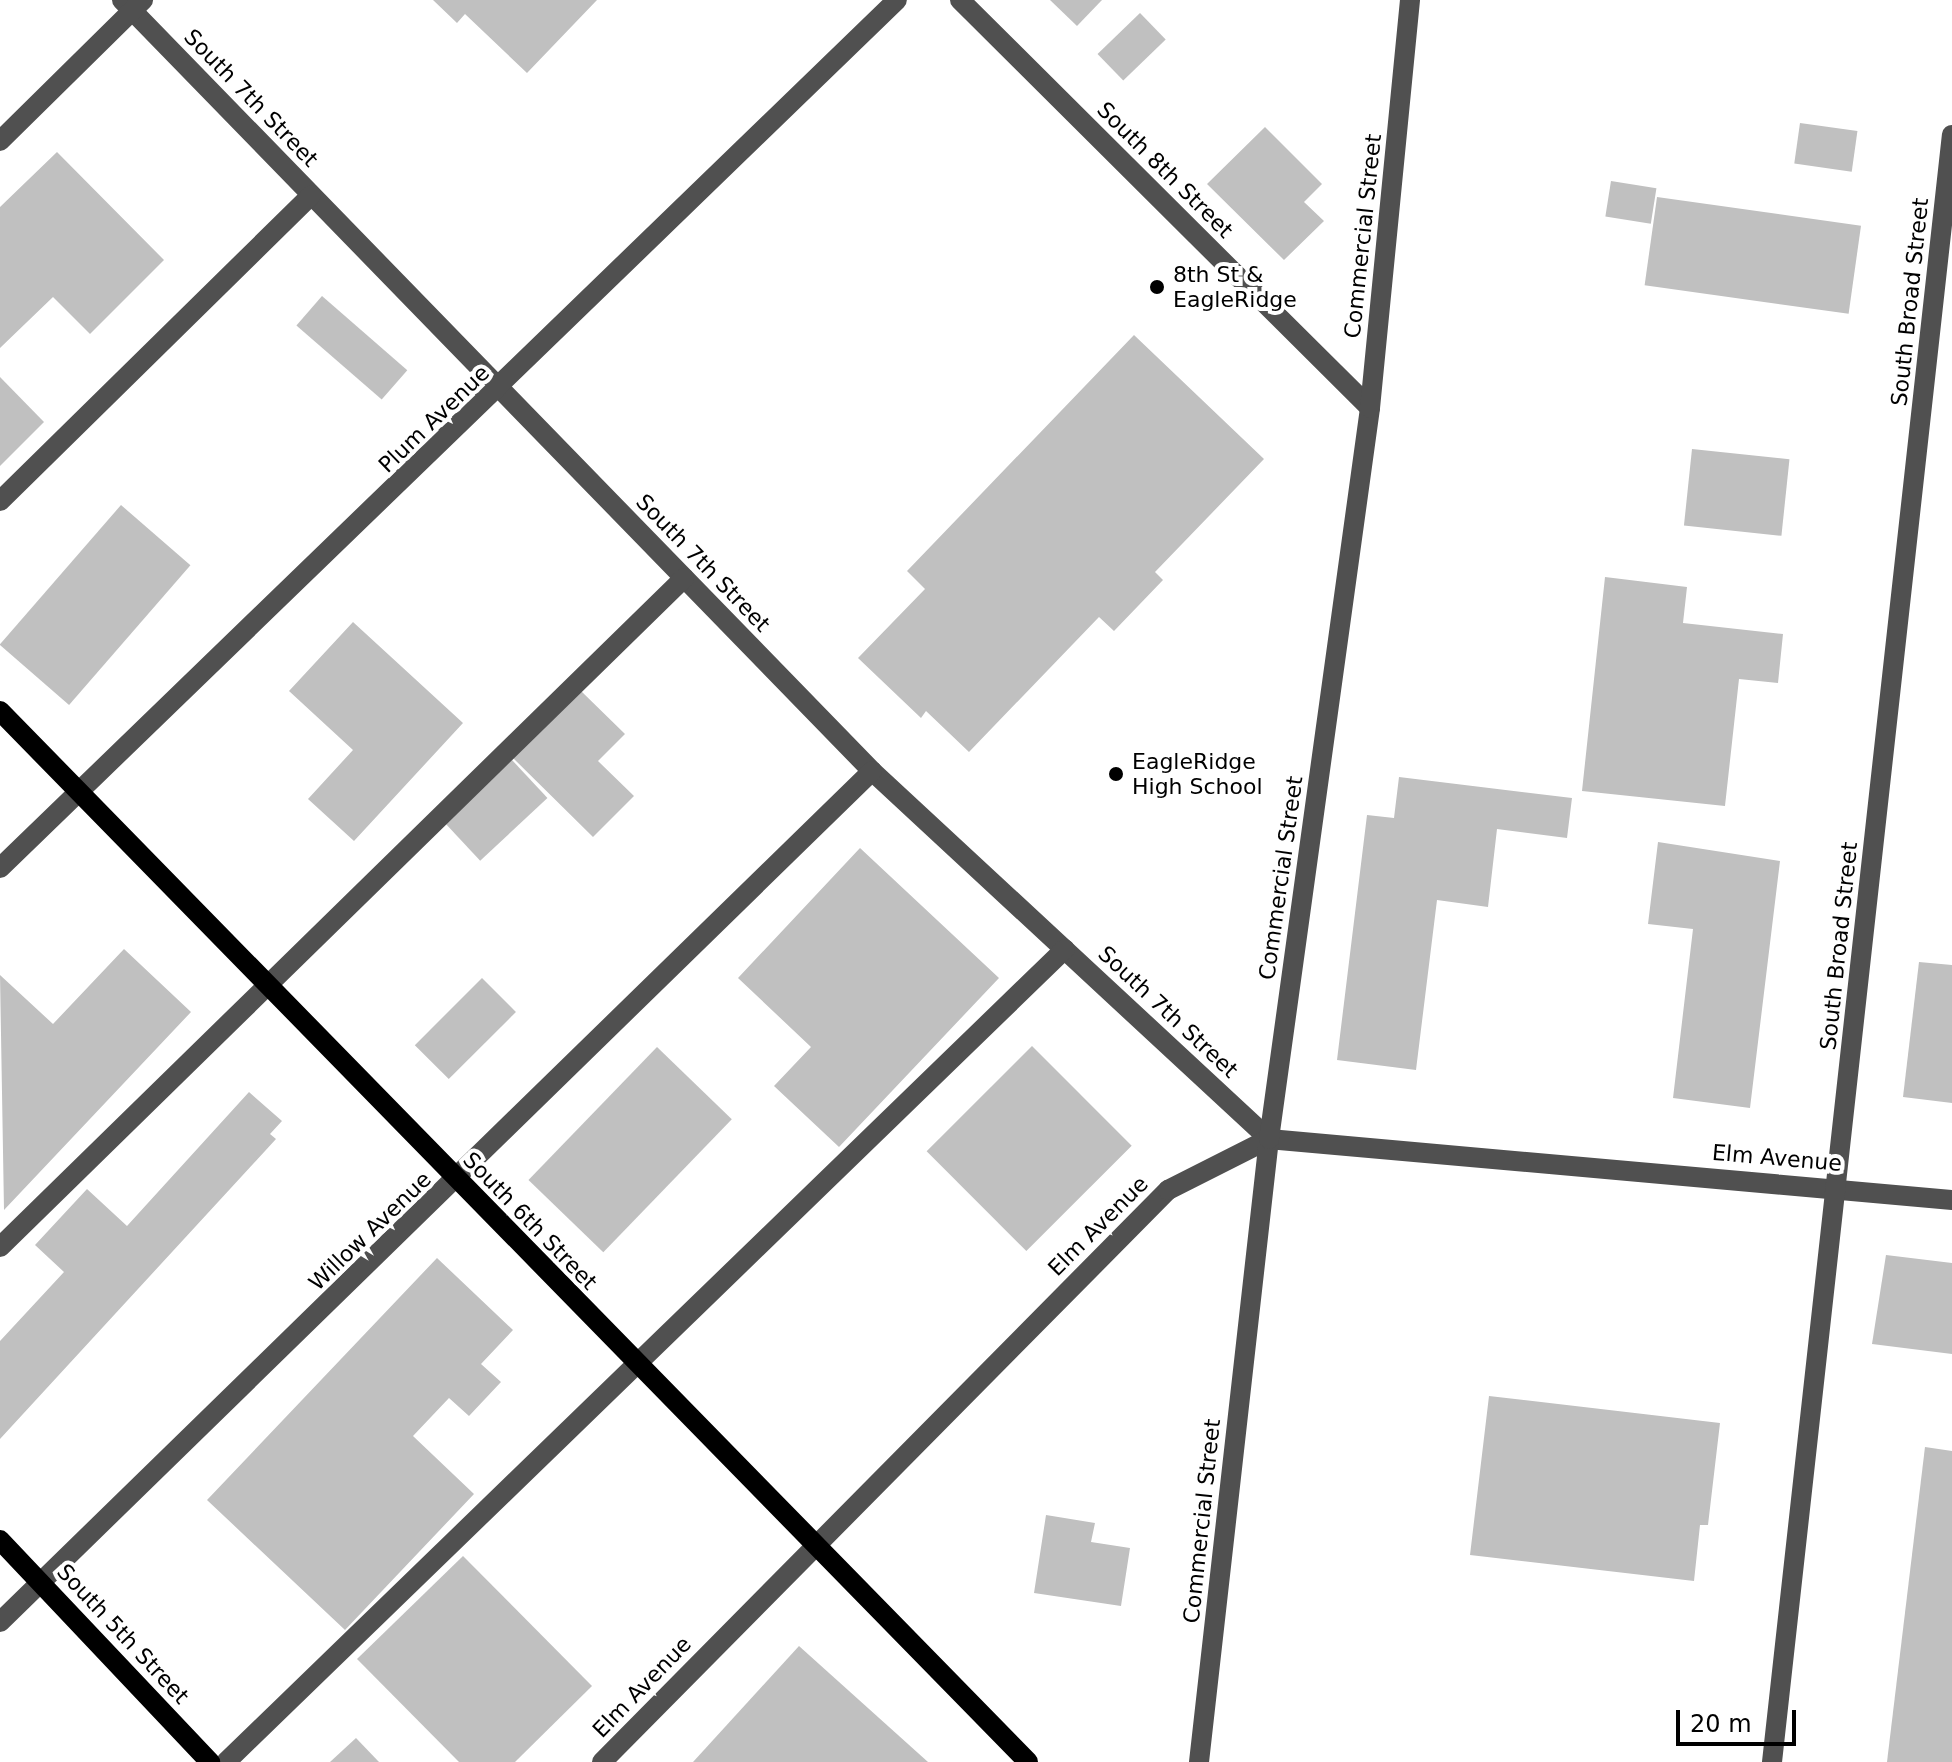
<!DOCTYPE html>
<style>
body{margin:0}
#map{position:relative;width:1952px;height:1762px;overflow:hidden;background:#fff;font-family:"DejaVu Sans",sans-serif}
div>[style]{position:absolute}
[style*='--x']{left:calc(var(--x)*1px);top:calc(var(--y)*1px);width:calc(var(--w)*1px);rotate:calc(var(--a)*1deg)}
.building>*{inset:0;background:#c0c0c0;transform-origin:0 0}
.minor>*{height:20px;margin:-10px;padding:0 10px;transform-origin:10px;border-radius:10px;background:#505050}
.major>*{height:20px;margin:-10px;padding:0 10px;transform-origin:10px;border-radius:10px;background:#000}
.dots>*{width:22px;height:22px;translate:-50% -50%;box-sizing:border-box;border:4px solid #fff;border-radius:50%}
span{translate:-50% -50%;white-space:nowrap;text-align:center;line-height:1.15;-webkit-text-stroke:8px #fff;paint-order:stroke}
.street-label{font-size:22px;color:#000}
.poi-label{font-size:22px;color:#000}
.left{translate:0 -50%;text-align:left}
.scale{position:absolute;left:1676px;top:1710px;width:120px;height:36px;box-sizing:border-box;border:4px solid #000;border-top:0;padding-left:10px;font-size:24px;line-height:28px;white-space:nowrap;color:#000;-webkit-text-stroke:6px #fff;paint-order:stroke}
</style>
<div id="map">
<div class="building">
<div style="clip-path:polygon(433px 0,597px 0,527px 73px,465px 14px,457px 23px)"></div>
<div style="clip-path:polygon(1050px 0,1102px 0,1077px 26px)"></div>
<div style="left:1140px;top:13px;width:37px;height:59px;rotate:46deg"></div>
<div style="left:1800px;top:123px;width:58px;height:41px;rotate:8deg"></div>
<div style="clip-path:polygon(1265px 127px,1322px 184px,1304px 202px,1324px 221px,1284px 260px,1207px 184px)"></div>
<div style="clip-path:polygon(57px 152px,164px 260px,90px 334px,53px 297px,0 348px,0 207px)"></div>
<div style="left:1611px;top:181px;width:46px;height:36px;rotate:9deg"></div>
<div style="left:1657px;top:197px;width:206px;height:89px;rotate:8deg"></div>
<div style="left:322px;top:296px;width:113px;height:39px;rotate:41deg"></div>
<div style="clip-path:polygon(1134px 335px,1264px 459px,1155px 572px,1163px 580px,1114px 631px,1099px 617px,969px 752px,926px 711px,921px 718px,858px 658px,925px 589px,907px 571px)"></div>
<div style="clip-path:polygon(0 377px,44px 422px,0 466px)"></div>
<div style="left:1692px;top:449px;width:98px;height:77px;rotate:6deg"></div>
<div style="left:121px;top:505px;width:92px;height:185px;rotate:41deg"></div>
<div style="clip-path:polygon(1605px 577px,1687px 587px,1683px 623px,1783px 634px,1778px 683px,1739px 679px,1725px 806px,1582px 791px)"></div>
<div style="clip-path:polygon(353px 622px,463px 723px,354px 841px,308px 799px,353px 750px,289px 691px)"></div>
<div style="clip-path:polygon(580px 690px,625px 734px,598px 761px,634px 796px,593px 837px,513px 758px)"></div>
<div style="left:512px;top:760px;width:52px;height:92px;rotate:47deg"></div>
<div style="clip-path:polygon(1399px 777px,1572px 798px,1567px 838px,1497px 829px,1488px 907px,1437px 900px,1416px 1070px,1337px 1060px,1367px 815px,1394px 818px)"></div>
<div style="clip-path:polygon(1658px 842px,1780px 861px,1750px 1108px,1673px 1098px,1693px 929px,1648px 924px)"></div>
<div style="clip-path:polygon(860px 848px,999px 978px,839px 1147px,774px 1086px,811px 1047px,738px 978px)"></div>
<div style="clip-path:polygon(124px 949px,191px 1012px,4px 1210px,0 975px,53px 1024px)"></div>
<div style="clip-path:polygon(1919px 962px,1952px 965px,1952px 1103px,1903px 1097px)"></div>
<div style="left:482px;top:978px;width:48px;height:95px;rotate:45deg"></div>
<div style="left:1032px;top:1046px;width:141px;height:149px;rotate:45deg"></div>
<div style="left:657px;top:1047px;width:104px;height:185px;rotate:44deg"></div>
<div style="clip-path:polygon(249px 1092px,282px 1121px,270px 1134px,276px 1139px,0 1439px,0 1341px,64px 1272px,35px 1245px,87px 1189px,127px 1226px)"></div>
<div style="clip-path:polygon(1886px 1255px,1952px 1263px,1952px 1354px,1872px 1344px)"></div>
<div style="clip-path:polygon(437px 1258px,513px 1330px,481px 1364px,501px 1382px,469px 1416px,449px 1398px,413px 1436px,474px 1494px,345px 1630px,207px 1500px)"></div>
<div style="clip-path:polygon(1489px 1396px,1720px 1423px,1708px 1525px,1700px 1525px,1694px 1581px,1470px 1555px)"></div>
<div style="clip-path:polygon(1925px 1447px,1952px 1451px,1952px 1762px,1887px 1762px)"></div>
<div style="clip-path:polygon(1046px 1515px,1095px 1523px,1091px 1542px,1130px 1548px,1121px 1606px,1034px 1593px)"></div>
<div style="clip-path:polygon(463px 1556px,592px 1686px,515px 1762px,459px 1762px,357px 1659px)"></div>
<div style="clip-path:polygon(799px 1646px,928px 1762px,693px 1762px)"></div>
<div style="clip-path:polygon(356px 1738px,379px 1762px,330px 1762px)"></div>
</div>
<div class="minor">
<div style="--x:122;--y:0;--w:1076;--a:45.79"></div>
<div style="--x:872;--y:771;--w:541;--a:42.83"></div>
<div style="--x:960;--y:0;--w:578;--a:44.86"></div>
<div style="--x:0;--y:141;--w:201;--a:-44.6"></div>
<div style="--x:0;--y:501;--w:436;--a:-44.5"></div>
<div style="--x:0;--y:868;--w:1248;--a:-44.06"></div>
<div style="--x:0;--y:1247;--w:957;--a:-44.36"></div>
<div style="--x:0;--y:1622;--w:1218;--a:-44.3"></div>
<div style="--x:226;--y:1762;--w:1168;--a:-44.1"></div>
<div style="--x:602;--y:1762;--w:805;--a:-45.3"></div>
<div style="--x:1168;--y:1190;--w:113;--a:-26.8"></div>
<div style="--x:1269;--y:1139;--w:686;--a:5.1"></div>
<div style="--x:1199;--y:1762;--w:627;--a:-83.59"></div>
<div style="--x:1269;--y:1139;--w:738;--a:-82.13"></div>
<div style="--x:1370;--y:408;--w:410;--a:-84.4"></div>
<div style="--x:1772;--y:1762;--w:1637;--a:-83.69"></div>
</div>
<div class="major">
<div style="--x:0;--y:711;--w:1470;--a:45.63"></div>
<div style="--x:0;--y:1540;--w:306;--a:46.6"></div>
</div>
<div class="dots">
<div style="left:1157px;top:287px;background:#000"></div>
<div style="left:1116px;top:774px;background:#000"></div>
</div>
<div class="street-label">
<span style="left:251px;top:98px;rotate:46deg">South 7th Street</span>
<span style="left:1165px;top:170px;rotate:45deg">South 8th Street</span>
<span style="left:1363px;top:236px;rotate:-84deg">Commercial Street</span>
<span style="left:1910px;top:302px;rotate:-84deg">South Broad Street</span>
<span style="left:434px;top:419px;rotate:-44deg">Plum Avenue</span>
<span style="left:703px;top:563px;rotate:46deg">South 7th Street</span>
<span style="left:1281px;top:878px;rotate:-82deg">Commercial Street</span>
<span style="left:1839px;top:946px;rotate:-84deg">South Broad Street</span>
<span style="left:1168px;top:1012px;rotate:43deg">South 7th Street</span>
<span style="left:1777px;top:1158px;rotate:5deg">Elm Avenue</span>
<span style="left:530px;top:1221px;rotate:46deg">South 6th Street</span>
<span style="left:1098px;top:1226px;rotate:-45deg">Elm Avenue</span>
<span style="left:370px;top:1231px;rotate:-44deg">Willow Avenue</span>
<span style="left:1202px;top:1521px;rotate:-84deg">Commercial Street</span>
<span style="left:123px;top:1634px;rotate:47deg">South 5th Street</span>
<span style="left:642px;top:1687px;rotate:-46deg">Elm Avenue</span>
</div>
<div class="poi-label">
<span class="left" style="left:1173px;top:287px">8th St &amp;<br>EagleRidge</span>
<span class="left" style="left:1132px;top:774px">EagleRidge<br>High School</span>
</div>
<div class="scale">20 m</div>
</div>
